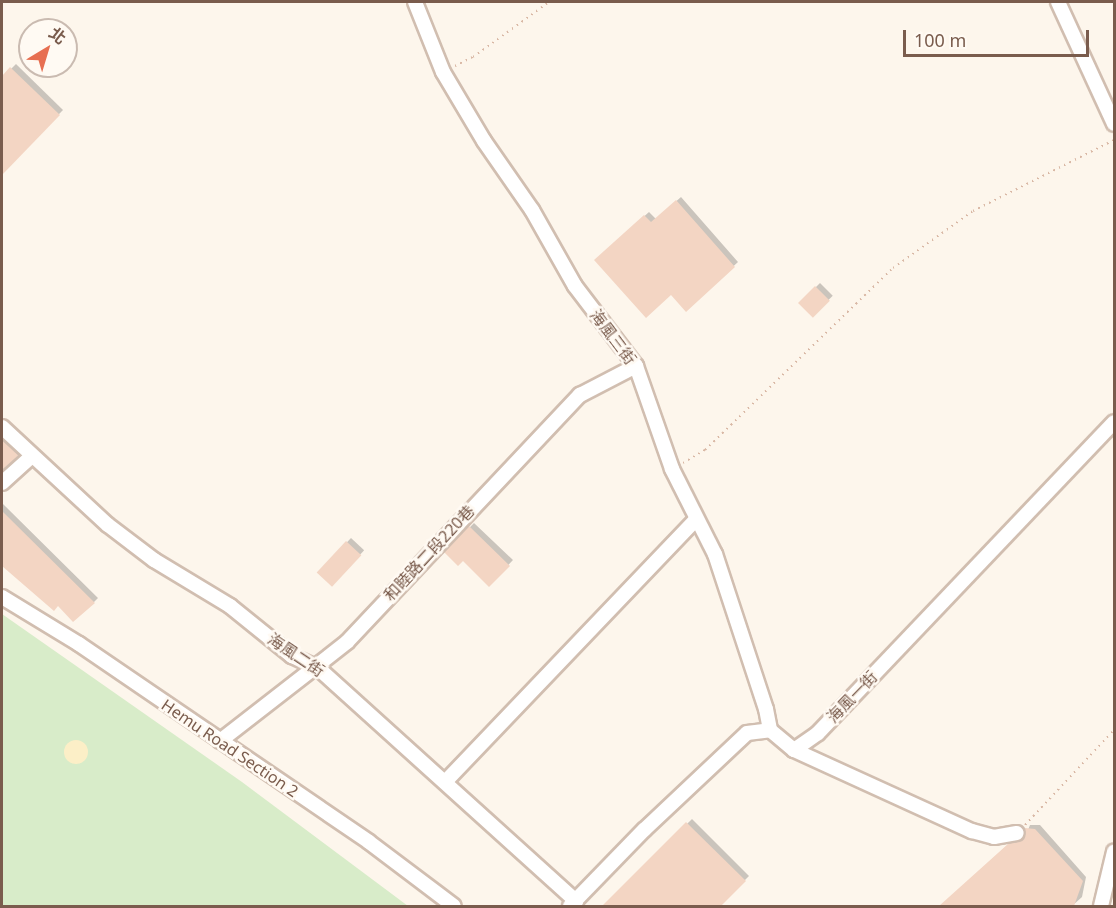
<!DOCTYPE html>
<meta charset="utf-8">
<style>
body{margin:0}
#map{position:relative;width:1116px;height:908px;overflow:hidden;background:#fdf6ec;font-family:"Noto Sans","Noto Sans TC",sans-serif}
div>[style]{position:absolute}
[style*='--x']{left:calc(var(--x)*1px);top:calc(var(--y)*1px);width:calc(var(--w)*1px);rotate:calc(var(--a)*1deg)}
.green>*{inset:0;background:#d8ecc9}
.sand>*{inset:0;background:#fcefc7}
.round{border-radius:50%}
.shadow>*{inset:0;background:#0003;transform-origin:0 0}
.building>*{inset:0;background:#f3d5c3;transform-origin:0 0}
.path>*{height:2px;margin-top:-1px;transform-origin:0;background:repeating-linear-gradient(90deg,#d9b8a5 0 1.5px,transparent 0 6px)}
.roads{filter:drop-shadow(2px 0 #d1beb0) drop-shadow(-2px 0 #d1beb0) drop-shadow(0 2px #d1beb0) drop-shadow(0 -2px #d1beb0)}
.minor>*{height:14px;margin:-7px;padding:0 7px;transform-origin:7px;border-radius:7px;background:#fff}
span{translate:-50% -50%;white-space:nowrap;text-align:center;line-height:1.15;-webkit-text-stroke:5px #fffaf3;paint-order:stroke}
.street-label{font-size:16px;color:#7a5c4d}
.frame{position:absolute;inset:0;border:3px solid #7a5c4d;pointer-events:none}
.north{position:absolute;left:18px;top:18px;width:60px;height:60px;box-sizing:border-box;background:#fffaf3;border:2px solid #cabbb1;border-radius:50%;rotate:38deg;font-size:16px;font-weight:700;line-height:24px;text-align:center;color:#7a5c4d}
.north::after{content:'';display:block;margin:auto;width:21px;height:27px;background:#e76f51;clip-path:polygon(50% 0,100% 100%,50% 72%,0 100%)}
.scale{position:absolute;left:903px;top:30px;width:186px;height:27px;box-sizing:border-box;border:3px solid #7a5c4d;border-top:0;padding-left:8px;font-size:18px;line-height:21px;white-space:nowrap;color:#7a5c4d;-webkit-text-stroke:4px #fffaf3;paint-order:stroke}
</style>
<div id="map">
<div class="green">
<div style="clip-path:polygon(2px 614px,242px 782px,408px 906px,2px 906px)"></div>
</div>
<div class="sand">
<div class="round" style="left:64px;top:740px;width:24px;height:24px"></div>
</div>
<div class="shadow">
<div style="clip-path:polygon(16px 64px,63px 110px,2px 173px,2px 78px)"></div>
<div style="clip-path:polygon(681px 197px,738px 262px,686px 310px,671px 293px,596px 260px,649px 212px,656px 219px)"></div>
<div style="left:820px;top:283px;width:18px;height:28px;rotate:45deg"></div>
<div style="clip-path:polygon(2px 430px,22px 450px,2px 469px)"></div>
<div style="clip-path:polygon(2px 503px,98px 598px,94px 602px,58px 604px,54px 609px,2px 564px)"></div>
<div style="clip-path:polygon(474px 523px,513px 560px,489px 585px,463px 559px,446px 552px)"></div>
<div style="left:351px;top:538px;width:18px;height:47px;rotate:43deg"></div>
<div style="clip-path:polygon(692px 819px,749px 876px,719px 906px,604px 906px)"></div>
<div style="clip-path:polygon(1030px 825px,1040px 825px,1086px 877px,1082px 897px,1072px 906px,941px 906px,1013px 840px,1025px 837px)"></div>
</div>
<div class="building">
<div style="clip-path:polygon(10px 67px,60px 115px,2px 175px,2px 76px)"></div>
<div style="clip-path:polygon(676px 200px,735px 267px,686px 312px,671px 295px,646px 318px,594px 260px,644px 215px,651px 222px)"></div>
<div style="left:815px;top:286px;width:21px;height:24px;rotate:45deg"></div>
<div style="clip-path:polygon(2px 439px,19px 455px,2px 471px)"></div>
<div style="clip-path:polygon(2px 511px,95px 603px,73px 622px,58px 606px,54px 611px,2px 566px)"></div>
<div style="clip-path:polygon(469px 526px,510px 566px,489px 587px,463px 561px,458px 566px,444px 552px)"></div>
<div style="left:346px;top:541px;width:21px;height:43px;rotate:43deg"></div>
<div style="clip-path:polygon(686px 822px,746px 881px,721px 906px,602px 906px)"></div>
<div style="clip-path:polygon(1025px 828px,1035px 829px,1083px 881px,1074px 906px,939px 906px,1008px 844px,1023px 839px)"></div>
</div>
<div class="path">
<div style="--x:455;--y:66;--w:20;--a:-27"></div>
<div style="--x:473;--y:57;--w:94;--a:-35.9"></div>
<div style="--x:683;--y:463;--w:26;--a:-31"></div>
<div style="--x:705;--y:450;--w:262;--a:-44.1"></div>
<div style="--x:893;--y:268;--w:98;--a:-35.5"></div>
<div style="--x:973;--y:211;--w:158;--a:-26.7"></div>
<div style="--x:1025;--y:825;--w:130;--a:-46.9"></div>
</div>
<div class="roads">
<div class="minor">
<div style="--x:415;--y:2;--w:75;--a:68.2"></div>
<div style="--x:443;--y:72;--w:80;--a:59.3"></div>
<div style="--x:484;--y:141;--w:84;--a:55.2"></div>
<div style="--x:532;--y:210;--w:87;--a:60.5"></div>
<div style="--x:575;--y:286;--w:101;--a:52.7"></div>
<div style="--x:636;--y:366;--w:109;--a:70.7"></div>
<div style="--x:672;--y:469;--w:95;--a:63.2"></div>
<div style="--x:715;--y:554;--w:163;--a:71.8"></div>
<div style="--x:766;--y:709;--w:21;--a:79"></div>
<div style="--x:1058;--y:2;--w:134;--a:65.3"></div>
<div style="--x:2;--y:427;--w:144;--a:42.8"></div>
<div style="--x:108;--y:525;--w:58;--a:37.3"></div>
<div style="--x:154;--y:560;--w:89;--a:31.2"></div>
<div style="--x:230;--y:606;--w:80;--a:38.9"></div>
<div style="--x:292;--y:656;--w:29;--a:25"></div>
<div style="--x:318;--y:668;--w:348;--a:42.1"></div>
<div style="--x:2;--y:483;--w:39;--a:-42"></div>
<div style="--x:2;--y:597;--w:90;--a:31.4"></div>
<div style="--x:79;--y:644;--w:351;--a:34.3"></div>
<div style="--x:369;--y:842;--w:106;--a:37"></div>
<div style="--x:220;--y:741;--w:161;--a:-37.9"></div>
<div style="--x:347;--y:642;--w:340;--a:-46.7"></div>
<div style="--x:580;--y:395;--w:63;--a:-27.4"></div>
<div style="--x:794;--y:750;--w:196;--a:24.5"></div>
<div style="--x:972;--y:831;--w:23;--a:15"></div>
<div style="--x:994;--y:837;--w:23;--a:-10"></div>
<div style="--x:446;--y:781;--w:362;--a:-46.3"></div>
<div style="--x:570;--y:906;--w:106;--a:-45.8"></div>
<div style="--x:644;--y:830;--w:141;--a:-43.3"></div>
<div style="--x:747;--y:733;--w:23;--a:-7"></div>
<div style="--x:770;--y:730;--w:31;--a:40"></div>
<div style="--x:794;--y:750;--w:29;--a:-35"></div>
<div style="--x:818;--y:733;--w:429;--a:-46.4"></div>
<div style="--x:1101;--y:906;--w:56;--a:-76.5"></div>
</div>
</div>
<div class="street-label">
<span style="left:613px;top:337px;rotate:53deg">海風三街</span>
<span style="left:429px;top:553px;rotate:-47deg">和睦路二段220巷</span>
<span style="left:296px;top:655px;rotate:34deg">海風二街</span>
<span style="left:852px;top:697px;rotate:-46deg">海風一街</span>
<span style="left:230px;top:748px;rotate:34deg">Hemu Road Section 2</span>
</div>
<div class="frame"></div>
<div class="north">北</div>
<div class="scale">100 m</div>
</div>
